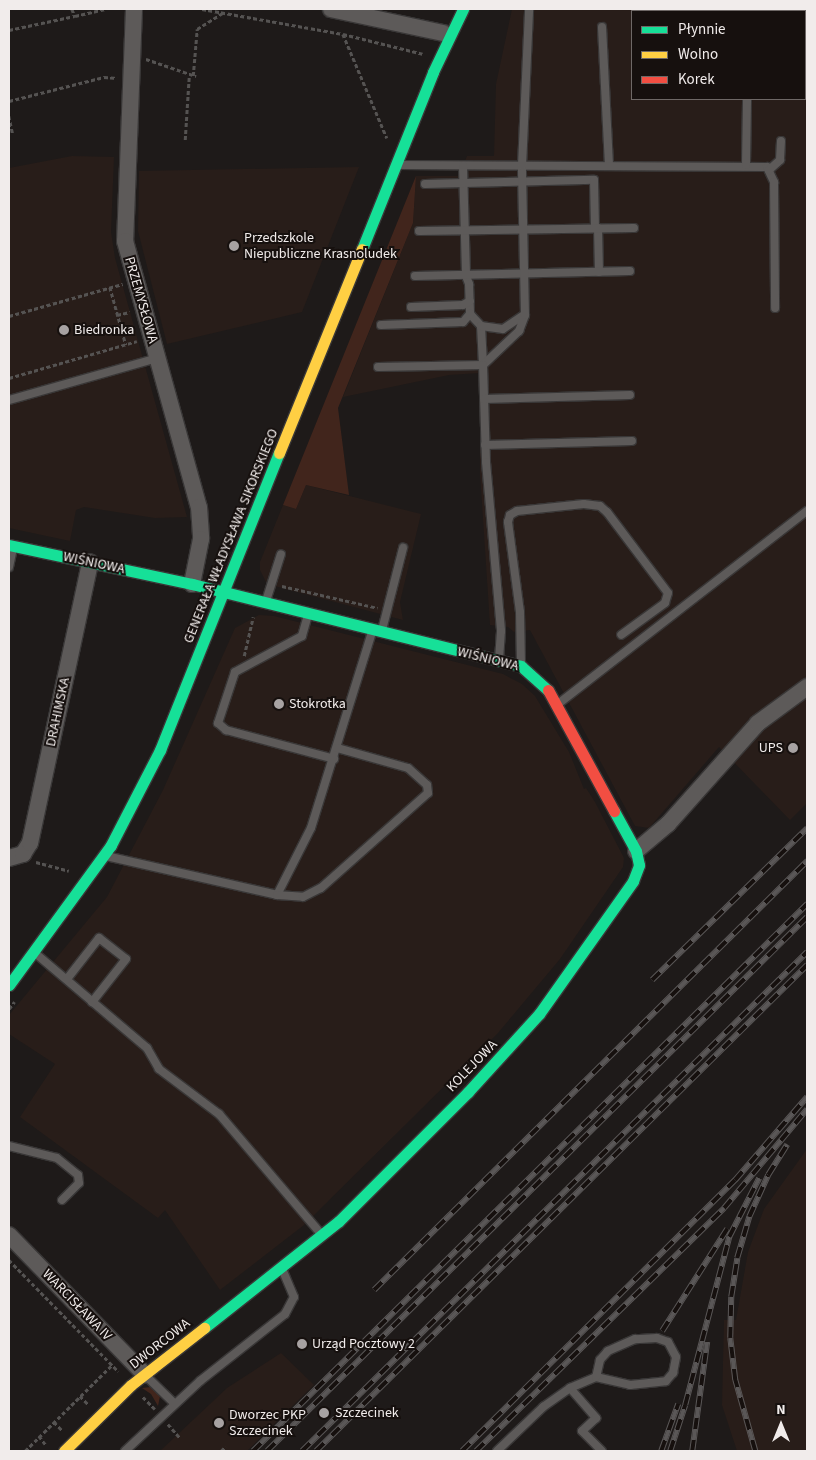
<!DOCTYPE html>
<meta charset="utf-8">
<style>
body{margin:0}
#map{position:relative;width:816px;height:1460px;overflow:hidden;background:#1e1a19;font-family:"Source Sans 3",sans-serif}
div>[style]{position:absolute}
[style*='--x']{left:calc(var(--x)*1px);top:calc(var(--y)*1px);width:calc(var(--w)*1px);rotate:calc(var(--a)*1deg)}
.built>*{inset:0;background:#281d19}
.green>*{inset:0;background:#41251c}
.path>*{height:2.5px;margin-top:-1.25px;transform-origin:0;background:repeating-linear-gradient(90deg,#555352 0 4px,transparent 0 6.5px)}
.roads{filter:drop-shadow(1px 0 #393737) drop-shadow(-1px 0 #393737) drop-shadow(0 1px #393737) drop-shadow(0 -1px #393737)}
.lane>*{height:8px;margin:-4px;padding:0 4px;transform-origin:4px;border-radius:4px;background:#5d5a59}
.street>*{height:16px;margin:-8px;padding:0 8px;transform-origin:8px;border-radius:8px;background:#5d5a59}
.fast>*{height:11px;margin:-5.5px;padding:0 5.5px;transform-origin:5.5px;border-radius:5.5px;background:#16e098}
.slow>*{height:11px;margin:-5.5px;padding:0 5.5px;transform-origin:5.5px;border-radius:5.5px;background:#ffcf43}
.jam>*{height:11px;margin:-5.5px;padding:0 5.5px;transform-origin:5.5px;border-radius:5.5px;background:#f24e42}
.rail>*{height:5.5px;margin-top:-2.75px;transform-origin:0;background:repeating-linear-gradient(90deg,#16100e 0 11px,#5a5757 0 22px);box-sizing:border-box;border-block:1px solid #5a5757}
.dots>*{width:14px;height:14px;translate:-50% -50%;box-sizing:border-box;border:2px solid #16100e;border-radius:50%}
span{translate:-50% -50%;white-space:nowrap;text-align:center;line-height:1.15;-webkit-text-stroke:4px #16100e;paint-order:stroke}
.poi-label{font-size:14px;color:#f1eceb}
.left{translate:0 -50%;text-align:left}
.right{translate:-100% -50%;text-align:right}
.street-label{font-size:14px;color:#f1eceb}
.frame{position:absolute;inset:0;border:10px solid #f1eceb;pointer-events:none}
.legend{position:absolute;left:631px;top:10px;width:175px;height:90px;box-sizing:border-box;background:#16100e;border:1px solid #6e6866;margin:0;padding:6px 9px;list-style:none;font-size:15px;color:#f1eceb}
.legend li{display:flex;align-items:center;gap:10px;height:25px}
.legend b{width:25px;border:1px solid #6e6866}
.north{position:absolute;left:756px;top:1400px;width:50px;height:50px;-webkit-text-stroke:4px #16100e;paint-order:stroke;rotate:0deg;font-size:14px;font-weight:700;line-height:20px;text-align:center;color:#f1eceb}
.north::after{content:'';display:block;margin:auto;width:18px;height:22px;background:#f1eceb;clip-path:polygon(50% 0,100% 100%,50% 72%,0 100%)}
</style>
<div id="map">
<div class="built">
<div style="clip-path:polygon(evenodd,512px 9px,807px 9px,807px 803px,790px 820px,719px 747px,649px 828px,635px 826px,530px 630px,514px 632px,508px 627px,490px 625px,480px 473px,480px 373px,449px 375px,343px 397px,413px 223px,416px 176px,459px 176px,467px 156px,494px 156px,496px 84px,512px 9px,632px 11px,805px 11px,805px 99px,632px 99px,632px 11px)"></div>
<div style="clip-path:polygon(72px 156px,114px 157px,111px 232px,115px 258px,187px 517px,155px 518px,84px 507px,76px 510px,70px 541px,9px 528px,9px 168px)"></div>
<div style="clip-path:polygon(359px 167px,302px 312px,167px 344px,138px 231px,139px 171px)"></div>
<div style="clip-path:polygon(306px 485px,421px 514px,400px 602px,403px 620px,267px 584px,260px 570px,260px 562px,283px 505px,296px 509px)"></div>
<div style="clip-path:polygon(259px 615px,274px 616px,503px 674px,522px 684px,535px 696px,569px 752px,584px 789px,586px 788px,595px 802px,624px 858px,623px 867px,560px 959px,498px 1033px,304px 1225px,220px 1290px,165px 1210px,158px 1218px,20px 1117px,55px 1064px,9px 1034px,9px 1015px,107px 897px,163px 790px,235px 628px)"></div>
<div style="clip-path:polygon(807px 1149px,807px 1451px,737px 1451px,722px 1405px,724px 1320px,736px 1320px,748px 1252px,764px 1209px)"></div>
<div style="clip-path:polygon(281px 1353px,314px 1385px,247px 1451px,160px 1451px,227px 1388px)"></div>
</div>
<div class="green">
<div style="clip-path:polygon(416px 176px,413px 223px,338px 408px,349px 495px,306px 485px,296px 509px,283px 505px)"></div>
<div style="clip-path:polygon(151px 1387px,160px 1396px,158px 1406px,151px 1394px,142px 1388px)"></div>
</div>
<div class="path">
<div style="--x:72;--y:9;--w:8;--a:67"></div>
<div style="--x:75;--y:16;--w:32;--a:-13"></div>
<div style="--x:202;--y:9;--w:143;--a:10.1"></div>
<div style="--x:343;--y:34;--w:82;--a:14"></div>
<div style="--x:9;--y:30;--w:67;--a:-12"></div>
<div style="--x:343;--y:34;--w:113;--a:67.1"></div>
<div style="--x:146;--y:59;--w:53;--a:18.8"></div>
<div style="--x:193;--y:76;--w:47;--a:-85.1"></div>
<div style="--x:197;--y:29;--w:31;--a:-32"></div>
<div style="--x:9;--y:101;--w:98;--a:-14.2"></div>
<div style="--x:104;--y:77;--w:13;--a:4"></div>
<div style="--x:9;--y:116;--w:19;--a:78"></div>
<div style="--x:185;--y:140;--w:64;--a:-86.4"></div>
<div style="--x:110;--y:287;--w:60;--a:74.6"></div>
<div style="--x:117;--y:315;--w:13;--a:-13"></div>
<div style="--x:9;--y:316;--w:118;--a:-15.7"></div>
<div style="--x:9;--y:378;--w:133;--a:-16.1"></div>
<div style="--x:282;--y:586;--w:98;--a:12.9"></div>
<div style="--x:244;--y:656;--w:40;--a:-77"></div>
<div style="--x:36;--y:862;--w:34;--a:15"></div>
<div style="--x:9;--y:1009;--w:9;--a:-54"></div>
<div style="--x:9;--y:1260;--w:156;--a:45.5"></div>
<div style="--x:80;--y:1396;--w:11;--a:45"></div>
<div style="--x:143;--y:1397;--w:17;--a:45"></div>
<div style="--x:54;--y:1422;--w:11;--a:45"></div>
<div style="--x:168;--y:1424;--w:18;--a:49"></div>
<div style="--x:39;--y:1436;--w:11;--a:52"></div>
<div style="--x:25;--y:1451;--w:122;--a:-44.7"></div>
<div style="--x:221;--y:1451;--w:6;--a:-45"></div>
</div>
<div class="roads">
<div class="lane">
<div style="--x:749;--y:11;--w:2;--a:-90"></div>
<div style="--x:602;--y:27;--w:139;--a:87.1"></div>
<div style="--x:398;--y:165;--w:369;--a:0.3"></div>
<div style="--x:767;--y:167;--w:17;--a:65"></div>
<div style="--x:774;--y:182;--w:126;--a:89.5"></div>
<div style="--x:746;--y:165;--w:66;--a:-89.1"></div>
<div style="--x:463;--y:166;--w:110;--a:88.4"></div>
<div style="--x:466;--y:276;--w:9;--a:69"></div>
<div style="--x:469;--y:284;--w:30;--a:88"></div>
<div style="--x:470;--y:314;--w:16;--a:47"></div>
<div style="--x:481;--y:326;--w:39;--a:87"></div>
<div style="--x:769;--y:170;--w:15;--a:-42"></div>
<div style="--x:780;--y:160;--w:19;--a:-87"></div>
<div style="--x:425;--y:184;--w:169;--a:-1.4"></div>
<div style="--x:594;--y:180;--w:48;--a:88.8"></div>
<div style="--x:598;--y:228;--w:44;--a:88.7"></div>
<div style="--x:419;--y:231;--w:215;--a:-0.8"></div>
<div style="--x:415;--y:276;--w:215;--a:-1.3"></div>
<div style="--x:411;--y:307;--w:52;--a:-2.2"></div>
<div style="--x:463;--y:305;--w:8;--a:-30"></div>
<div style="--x:381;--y:325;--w:82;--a:-2.1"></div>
<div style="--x:463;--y:322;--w:11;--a:-49"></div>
<div style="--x:481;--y:326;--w:22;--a:8"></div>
<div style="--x:503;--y:329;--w:25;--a:-34"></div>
<div style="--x:483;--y:365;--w:50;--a:-43.4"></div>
<div style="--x:519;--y:331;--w:17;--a:-69"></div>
<div style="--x:525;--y:315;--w:149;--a:-91.2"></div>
<div style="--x:522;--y:166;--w:157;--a:-87.4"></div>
<div style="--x:378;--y:367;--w:105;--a:-1.1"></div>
<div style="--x:483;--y:365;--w:97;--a:88.2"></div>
<div style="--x:486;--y:462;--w:170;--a:84.9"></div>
<div style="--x:501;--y:631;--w:27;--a:94"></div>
<div style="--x:484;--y:399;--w:146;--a:-1.6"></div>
<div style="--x:9;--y:400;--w:154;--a:-15.8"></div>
<div style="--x:485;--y:445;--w:147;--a:-1.6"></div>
<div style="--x:9;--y:567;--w:19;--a:-78"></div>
<div style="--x:266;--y:601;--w:49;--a:-72.3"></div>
<div style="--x:308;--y:615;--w:22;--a:106"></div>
<div style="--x:302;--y:636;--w:76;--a:151.8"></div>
<div style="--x:235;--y:672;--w:54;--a:108.4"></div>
<div style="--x:218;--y:723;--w:11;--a:41"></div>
<div style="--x:226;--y:730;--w:112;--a:15"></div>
<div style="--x:382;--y:630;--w:85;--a:-75.6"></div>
<div style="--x:521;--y:665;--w:53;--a:-91.1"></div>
<div style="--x:520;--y:612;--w:91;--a:-97.6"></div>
<div style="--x:508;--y:522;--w:7;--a:-74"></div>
<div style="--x:510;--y:515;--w:8;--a:-30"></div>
<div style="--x:517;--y:511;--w:67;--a:-6"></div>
<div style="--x:584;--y:504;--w:16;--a:7"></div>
<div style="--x:600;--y:506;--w:9;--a:41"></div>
<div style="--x:607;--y:512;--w:101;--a:53"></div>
<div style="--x:668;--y:593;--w:10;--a:107"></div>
<div style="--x:665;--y:603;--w:54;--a:144"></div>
<div style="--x:558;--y:704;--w:315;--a:-37.8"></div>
<div style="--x:106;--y:856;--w:175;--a:12.8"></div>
<div style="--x:277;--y:895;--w:75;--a:-63.1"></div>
<div style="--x:311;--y:828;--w:205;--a:-72.7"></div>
<div style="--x:277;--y:895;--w:26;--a:4"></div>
<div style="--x:303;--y:897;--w:20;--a:-27"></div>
<div style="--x:321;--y:888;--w:143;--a:-41.6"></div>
<div style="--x:428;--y:793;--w:8;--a:-97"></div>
<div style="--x:427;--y:785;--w:25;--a:-138"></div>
<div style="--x:408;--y:768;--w:74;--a:-164.3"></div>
<div style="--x:35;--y:953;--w:147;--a:40.3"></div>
<div style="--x:147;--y:1048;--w:24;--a:60"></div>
<div style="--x:159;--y:1069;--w:75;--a:36.9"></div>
<div style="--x:219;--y:1114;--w:157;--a:49.6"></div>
<div style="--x:67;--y:979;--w:52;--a:-52"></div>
<div style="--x:99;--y:938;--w:34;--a:38"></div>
<div style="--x:126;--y:959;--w:55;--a:128.3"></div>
<div style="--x:9;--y:1146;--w:49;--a:14"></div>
<div style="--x:57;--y:1158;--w:27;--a:39"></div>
<div style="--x:78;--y:1175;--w:8;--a:83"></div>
<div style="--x:79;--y:1183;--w:24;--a:135"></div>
<div style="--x:145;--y:1375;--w:40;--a:44"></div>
<div style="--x:570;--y:1388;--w:40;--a:49"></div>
<div style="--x:596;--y:1418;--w:19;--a:137"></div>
<div style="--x:582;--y:1431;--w:28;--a:45"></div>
<div style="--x:125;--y:1451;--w:103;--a:-43"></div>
<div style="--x:200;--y:1381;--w:108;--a:-38.2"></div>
<div style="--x:285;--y:1314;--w:19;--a:-62"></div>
<div style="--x:294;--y:1297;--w:30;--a:-113"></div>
<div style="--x:497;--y:1451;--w:64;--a:-43.7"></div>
<div style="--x:543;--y:1407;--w:33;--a:-35"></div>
<div style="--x:570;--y:1388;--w:28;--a:-23"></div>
<div style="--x:596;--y:1377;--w:35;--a:13"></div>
<div style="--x:630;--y:1385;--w:36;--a:-6"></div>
<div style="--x:666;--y:1381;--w:11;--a:-49"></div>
<div style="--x:673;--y:1373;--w:16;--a:-79"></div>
<div style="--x:676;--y:1357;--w:17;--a:-118"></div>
<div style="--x:668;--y:1342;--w:12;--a:-160"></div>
<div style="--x:657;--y:1338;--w:22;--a:177"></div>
<div style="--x:635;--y:1339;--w:30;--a:156"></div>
<div style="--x:608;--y:1351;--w:12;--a:132"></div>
<div style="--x:600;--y:1360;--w:17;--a:103"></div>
</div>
<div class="street">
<div style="--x:134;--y:9;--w:232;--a:92.2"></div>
<div style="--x:125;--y:241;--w:276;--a:74.5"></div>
<div style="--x:199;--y:507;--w:32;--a:86"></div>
<div style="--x:201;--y:539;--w:46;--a:101.3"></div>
<div style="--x:331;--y:9;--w:115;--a:12.1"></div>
<div style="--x:636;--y:851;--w:42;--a:-40.2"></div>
<div style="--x:668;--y:824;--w:135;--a:-48.3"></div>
<div style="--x:758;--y:723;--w:61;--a:-36.3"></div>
<div style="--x:9;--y:858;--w:15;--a:-16"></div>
<div style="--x:23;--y:854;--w:13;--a:-58"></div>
<div style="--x:30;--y:843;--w:287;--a:-77.9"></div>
<div style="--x:9;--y:1235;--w:195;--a:45.8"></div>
</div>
<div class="fast">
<div style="--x:362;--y:249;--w:191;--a:-68.1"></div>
<div style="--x:433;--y:72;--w:70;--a:-64.5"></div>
<div style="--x:9;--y:545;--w:187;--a:12"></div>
<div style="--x:192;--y:584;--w:339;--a:14"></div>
<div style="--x:521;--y:666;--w:36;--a:42"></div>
<div style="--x:9;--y:985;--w:173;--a:-53.9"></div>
<div style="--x:111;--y:845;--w:107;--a:-62.7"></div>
<div style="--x:160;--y:750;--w:320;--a:-68.2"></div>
<div style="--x:204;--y:1328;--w:172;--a:-38.4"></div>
<div style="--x:339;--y:1221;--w:182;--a:-45"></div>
<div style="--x:468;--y:1092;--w:105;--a:-47.7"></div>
<div style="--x:539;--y:1014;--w:163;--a:-54.7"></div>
<div style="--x:633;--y:881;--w:17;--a:-69"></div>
<div style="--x:639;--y:865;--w:14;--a:-102"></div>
<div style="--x:636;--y:851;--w:46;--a:-118.8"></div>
</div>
<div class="slow">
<div style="--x:279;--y:453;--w:220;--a:-67.9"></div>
<div style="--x:64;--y:1451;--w:94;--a:-44.6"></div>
<div style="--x:131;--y:1385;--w:93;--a:-38"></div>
</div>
<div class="jam">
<div style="--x:548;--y:690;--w:138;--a:61.4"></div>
</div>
</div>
<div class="rail">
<div style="--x:652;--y:980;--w:217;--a:-44.4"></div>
<div style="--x:374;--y:1290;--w:610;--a:-44.73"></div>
<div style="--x:662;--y:1331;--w:121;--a:-57.5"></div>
<div style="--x:253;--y:1451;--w:779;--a:-44.64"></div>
<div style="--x:267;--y:1451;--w:759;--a:-44.68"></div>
<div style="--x:302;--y:1451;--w:710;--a:-44.66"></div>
<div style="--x:316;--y:1451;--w:691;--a:-44.71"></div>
<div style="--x:462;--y:1451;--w:385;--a:-44.8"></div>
<div style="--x:735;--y:1180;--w:110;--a:-49.1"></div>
<div style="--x:476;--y:1451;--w:347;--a:-44.4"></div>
<div style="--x:724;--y:1208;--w:129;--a:-50"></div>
<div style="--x:661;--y:1451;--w:50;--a:-70.1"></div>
<div style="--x:670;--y:1451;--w:48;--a:-71.9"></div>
<div style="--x:685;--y:1405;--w:174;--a:-75.3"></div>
<div style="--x:729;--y:1237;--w:66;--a:-63"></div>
<div style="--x:692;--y:1451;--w:110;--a:-82.2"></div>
<div style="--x:755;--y:1451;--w:74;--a:-105.7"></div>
<div style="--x:735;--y:1380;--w:42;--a:-96.8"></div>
<div style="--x:730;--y:1338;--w:41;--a:-88.6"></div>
<div style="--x:731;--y:1297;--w:39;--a:-81"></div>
<div style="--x:737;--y:1258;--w:43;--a:-73.7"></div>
<div style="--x:749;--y:1217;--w:46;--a:-65.7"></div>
<div style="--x:768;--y:1175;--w:36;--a:-58"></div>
</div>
<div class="dots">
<div style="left:234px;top:246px;background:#a7a2a2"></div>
<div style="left:64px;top:330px;background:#a7a2a2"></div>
<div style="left:279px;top:704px;background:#a7a2a2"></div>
<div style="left:793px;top:748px;background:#a7a2a2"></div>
<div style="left:302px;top:1344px;background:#a7a2a2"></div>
<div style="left:324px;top:1413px;background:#a7a2a2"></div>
<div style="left:219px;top:1423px;background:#a7a2a2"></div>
</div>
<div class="poi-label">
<span class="left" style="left:244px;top:246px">Przedszkole<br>Niepubliczne Krasnoludek</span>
<span class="left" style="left:74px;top:330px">Biedronka</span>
<span class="left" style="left:289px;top:704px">Stokrotka</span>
<span class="right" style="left:783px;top:748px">UPS</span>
<span class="left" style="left:312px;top:1344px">Urząd Pocztowy 2</span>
<span class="left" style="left:335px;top:1413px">Szczecinek</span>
<span class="left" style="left:229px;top:1423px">Dworzec PKP<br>Szczecinek</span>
</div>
<div class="street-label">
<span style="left:141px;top:300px;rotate:74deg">PRZEMYSŁOWA</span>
<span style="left:231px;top:536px;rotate:-68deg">GENERAŁA WŁADYSŁAWA SIKORSKIEGO</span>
<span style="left:94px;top:563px;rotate:12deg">WIŚNIOWA</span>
<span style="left:488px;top:659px;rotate:14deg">WIŚNIOWA</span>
<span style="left:58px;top:712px;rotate:-78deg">DRAHIMSKA</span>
<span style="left:472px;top:1066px;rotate:-46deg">KOLEJOWA</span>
<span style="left:77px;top:1305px;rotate:46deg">WARCISŁAWA IV</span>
<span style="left:160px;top:1344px;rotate:-38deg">DWORCOWA</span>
</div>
<div class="frame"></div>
<ul class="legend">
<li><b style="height:6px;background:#16e098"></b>Płynnie</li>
<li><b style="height:6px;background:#ffcf43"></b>Wolno</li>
<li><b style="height:6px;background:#f24e42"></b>Korek</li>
</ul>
<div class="north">N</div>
</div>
